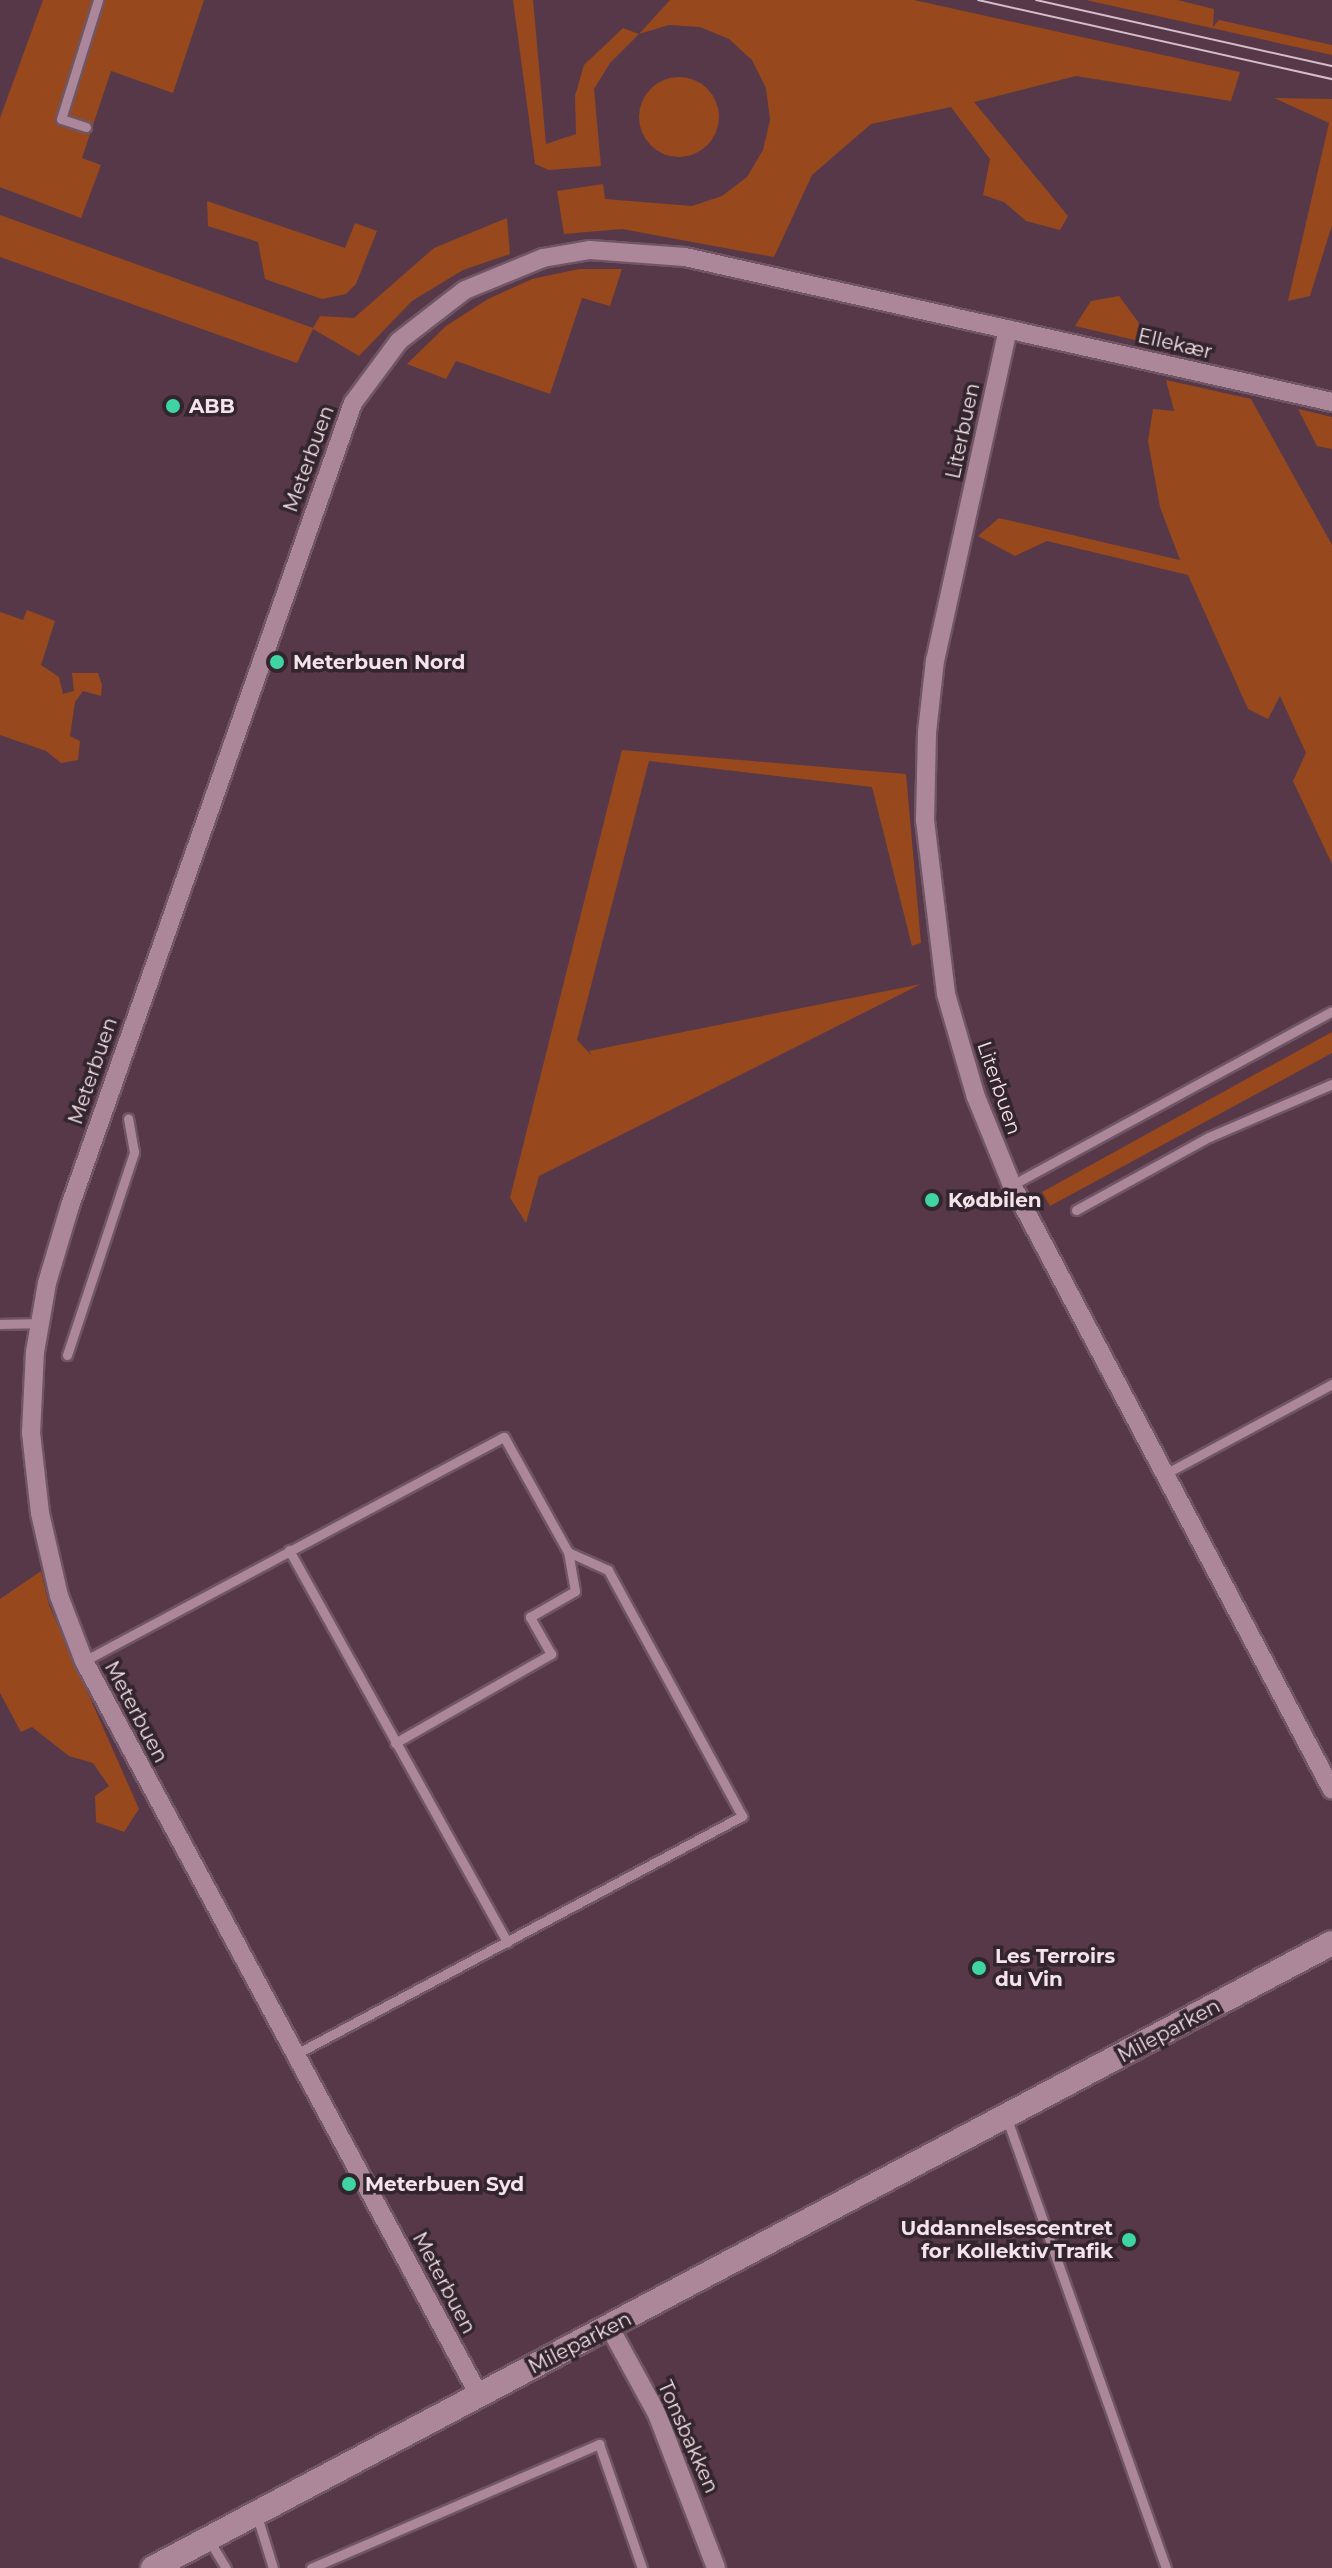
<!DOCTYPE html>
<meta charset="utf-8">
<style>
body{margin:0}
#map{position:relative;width:1332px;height:2568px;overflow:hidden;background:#573849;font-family:Montserrat,sans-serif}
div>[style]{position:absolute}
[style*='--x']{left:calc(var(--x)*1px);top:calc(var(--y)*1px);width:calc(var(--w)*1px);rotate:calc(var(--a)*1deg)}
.green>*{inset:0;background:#97481d}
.round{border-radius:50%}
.roads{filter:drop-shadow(2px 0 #705664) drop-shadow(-2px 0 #705664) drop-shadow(0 2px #705664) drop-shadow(0 -2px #705664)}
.service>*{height:9px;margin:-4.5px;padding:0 4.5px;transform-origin:4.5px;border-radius:4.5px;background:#ac879a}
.minor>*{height:18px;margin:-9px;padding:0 9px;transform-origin:9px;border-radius:9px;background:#ac879a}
.tertiary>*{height:24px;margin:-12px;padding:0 12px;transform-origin:12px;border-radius:12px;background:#ac879a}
.tram>*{height:2px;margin:-1px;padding:0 1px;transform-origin:1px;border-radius:1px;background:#d5beca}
.dots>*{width:22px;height:22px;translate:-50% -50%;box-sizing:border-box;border:4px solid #33252c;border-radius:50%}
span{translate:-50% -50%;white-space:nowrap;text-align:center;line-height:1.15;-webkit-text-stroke:7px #33252c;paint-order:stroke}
.street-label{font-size:20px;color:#f6e2ec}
.poi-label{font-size:20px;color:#f6e2ec;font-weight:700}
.left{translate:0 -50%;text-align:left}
.right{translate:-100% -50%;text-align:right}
</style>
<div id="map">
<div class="green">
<div style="clip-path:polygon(43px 0,204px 0,173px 93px,111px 71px,82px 158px,101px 165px,81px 218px,0 187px,0 118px)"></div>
<div style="clip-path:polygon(513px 0,533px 0,546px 144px,576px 134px,575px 96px,584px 65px,623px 28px,639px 34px,670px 0,914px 0,1240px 72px,1231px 101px,1076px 76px,974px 102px,1068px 216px,1060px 230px,1026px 221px,1004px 202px,983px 195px,990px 159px,951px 107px,871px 124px,812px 175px,774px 257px,622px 229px,564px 234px,557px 191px,603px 184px,605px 199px,692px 206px,722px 196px,747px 177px,763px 150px,770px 120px,766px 88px,752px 60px,729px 39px,700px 27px,669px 25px,639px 34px,610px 63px,594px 89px,601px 166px,549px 170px,535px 164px)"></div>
<div style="clip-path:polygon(1086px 0,1177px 0,1214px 9px,1213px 27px,1219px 20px,1332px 45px,1332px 55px)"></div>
<div class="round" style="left:639px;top:77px;width:80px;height:80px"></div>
<div style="clip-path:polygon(1274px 98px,1332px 99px,1332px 225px,1310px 296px,1288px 301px,1329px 123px)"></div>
<div style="clip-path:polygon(207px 201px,345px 248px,355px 223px,377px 231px,356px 284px,346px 294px,322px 299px,265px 279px,258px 242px,208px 226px)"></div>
<div style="clip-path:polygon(0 215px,313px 328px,320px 316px,354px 318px,434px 248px,507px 218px,510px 254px,463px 270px,412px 301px,359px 356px,313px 329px,297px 363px,0 257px)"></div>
<div style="clip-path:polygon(579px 269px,622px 269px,610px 306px,582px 298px,550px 394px,456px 361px,446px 379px,407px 364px,446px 326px,488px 299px,532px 279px)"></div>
<div style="clip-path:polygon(1119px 296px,1139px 323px,1135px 340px,1075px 326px,1091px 301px)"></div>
<div style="clip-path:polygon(1166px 380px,1251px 399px,1332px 545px,1332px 864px,1293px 781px,1306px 753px,1280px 696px,1268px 719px,1248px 709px,1188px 575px,1047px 541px,1015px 556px,978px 536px,999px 518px,1180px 560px,1160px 507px,1148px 441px,1153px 409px,1174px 411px)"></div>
<div style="clip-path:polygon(1298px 409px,1332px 417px,1332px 449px,1317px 446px)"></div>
<div style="clip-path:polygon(27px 610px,55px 621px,41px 665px,59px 677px,63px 694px,74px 691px,72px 673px,98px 673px,102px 685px,101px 696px,83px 691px,75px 702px,70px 736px,80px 741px,78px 760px,61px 763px,46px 751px,0 735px,0 612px,23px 620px)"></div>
<div style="clip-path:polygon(622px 750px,906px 774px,921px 943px,912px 946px,872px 787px,649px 761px,577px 1040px,592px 1056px,589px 1051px,921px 984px,539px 1176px,526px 1223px,510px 1198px)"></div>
<div style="clip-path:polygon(1332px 1032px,1332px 1053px,1050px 1206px,1042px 1192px)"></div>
<div style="clip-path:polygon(41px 1571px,49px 1605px,139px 1809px,124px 1832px,96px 1822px,95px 1796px,109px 1786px,93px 1763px,69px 1756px,32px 1727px,21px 1732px,0 1693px,0 1599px)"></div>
</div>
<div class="roads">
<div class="service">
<div style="--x:86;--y:127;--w:26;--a:-162"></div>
<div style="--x:61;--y:119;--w:125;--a:-72.7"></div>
<div style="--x:1012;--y:1185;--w:364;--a:-28.5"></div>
<div style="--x:1076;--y:1210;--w:152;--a:-28.8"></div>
<div style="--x:1209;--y:1137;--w:134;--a:-23.3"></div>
<div style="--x:0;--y:1324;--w:40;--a:-1.4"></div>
<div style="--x:67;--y:1355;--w:214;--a:-71.7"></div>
<div style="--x:134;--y:1152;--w:34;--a:-100"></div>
<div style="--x:1165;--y:1474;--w:190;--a:-28.3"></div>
<div style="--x:289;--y:1550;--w:449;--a:60.9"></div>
<div style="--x:84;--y:1661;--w:476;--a:-28.1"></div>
<div style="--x:504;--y:1437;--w:132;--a:60.9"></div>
<div style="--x:568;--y:1552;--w:44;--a:24.2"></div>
<div style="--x:608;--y:1570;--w:280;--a:61.4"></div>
<div style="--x:742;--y:1816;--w:506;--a:151.91"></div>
<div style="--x:395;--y:1743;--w:180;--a:-29.7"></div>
<div style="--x:551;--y:1654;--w:43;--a:-119.6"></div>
<div style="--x:530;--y:1617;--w:52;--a:-30"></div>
<div style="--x:575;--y:1591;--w:40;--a:-100"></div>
<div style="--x:1007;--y:2119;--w:476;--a:70.5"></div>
<div style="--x:257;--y:2516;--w:54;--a:72.9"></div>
<div style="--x:209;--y:2540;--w:33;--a:59"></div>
<div style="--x:311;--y:2568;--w:314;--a:-23.3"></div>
<div style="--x:599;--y:2444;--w:131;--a:70.9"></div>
</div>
<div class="minor">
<div style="--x:1008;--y:329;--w:339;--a:102.4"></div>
<div style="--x:935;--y:660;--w:72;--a:96.3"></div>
<div style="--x:927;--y:732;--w:88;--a:91.3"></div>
<div style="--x:925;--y:820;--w:175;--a:83.1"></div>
<div style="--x:946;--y:994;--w:107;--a:73.8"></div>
<div style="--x:976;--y:1097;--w:95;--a:67.8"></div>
<div style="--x:1012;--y:1185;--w:684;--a:62.12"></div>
<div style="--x:610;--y:2328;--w:98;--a:61.3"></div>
<div style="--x:657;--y:2414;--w:165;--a:69"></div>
<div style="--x:479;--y:2395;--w:834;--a:-118.29"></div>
<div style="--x:84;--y:1661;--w:70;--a:-111"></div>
<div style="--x:59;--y:1596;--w:85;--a:-102.9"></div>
<div style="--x:40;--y:1513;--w:81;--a:-96.4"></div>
<div style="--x:31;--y:1433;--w:81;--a:-87.2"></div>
<div style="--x:35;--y:1352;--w:70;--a:-80.1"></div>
<div style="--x:47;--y:1283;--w:80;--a:-73.4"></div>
<div style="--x:70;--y:1206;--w:851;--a:-70.59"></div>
<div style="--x:353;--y:403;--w:77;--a:-53.4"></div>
<div style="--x:399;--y:341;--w:83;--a:-37.7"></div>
<div style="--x:465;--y:290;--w:84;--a:-22.3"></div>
<div style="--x:543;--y:258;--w:48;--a:-9.7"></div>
<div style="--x:590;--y:250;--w:95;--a:4.2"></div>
<div style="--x:685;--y:257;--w:663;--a:12.63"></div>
</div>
<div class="tertiary">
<div style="--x:153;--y:2568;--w:1334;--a:-27.93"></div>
</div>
</div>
<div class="tram">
<div style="--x:978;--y:0;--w:363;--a:12.6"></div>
<div style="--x:1036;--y:0;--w:303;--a:12.6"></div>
</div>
<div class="dots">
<div style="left:173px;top:406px;background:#3fd4a2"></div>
<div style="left:277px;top:662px;background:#3fd4a2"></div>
<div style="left:932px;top:1200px;background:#3fd4a2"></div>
<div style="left:979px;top:1968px;background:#3fd4a2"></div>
<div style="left:349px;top:2184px;background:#3fd4a2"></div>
<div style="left:1129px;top:2240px;background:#3fd4a2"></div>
</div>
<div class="street-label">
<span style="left:1175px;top:344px;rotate:13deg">Ellekær</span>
<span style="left:963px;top:431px;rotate:-78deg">Literbuen</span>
<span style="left:309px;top:459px;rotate:-70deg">Meterbuen</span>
<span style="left:93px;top:1071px;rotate:-71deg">Meterbuen</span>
<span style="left:999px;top:1088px;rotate:71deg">Literbuen</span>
<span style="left:136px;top:1712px;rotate:62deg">Meterbuen</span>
<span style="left:1169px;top:2031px;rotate:-28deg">Mileparken</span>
<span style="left:444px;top:2283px;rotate:62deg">Meterbuen</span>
<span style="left:580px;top:2343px;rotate:-27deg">Mileparken</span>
<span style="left:688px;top:2437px;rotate:66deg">Tonsbakken</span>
</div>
<div class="poi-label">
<span class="left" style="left:189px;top:406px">ABB</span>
<span class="left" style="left:293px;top:662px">Meterbuen Nord</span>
<span class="left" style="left:948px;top:1200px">Kødbilen</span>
<span class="left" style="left:995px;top:1968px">Les Terroirs<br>du Vin</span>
<span class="left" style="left:365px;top:2184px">Meterbuen Syd</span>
<span class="right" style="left:1113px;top:2240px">Uddannelsescentret<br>for Kollektiv Trafik</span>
</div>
</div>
